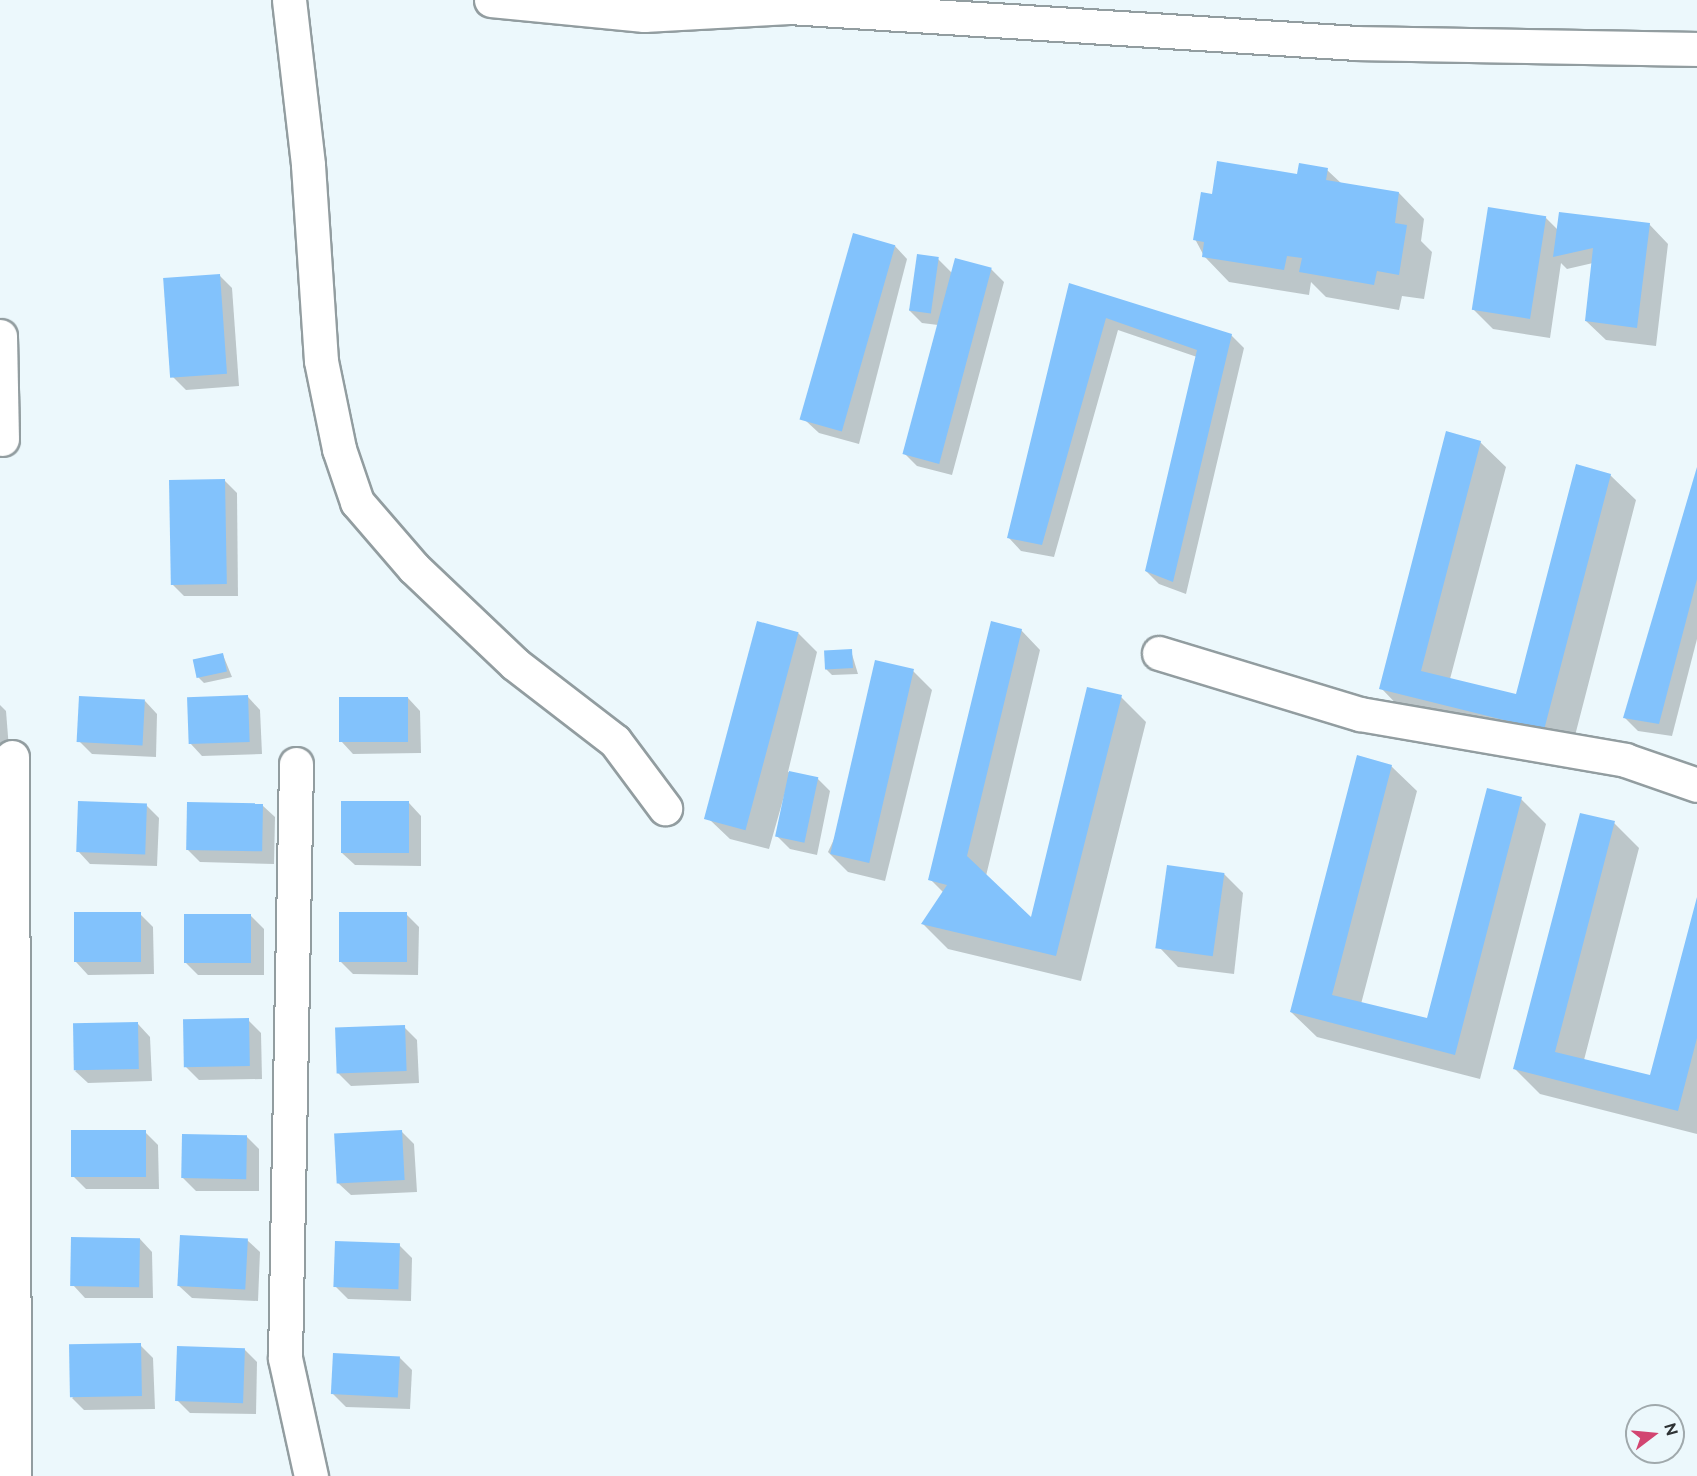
<!DOCTYPE html>
<style>
body{margin:0}
#map{position:relative;width:1697px;height:1476px;overflow:hidden;background:#ecf8fc;font-family:Raleway,sans-serif}
div>[style]{position:absolute}
[style*='--x']{left:calc(var(--x)*1px);top:calc(var(--y)*1px);width:calc(var(--w)*1px);rotate:calc(var(--a)*1deg)}
.shadow>*{inset:0;background:#0003}
.building>*{inset:0;background:#82c2fc;transform-origin:0 0}
.roads{filter:drop-shadow(2px 0 #929da0) drop-shadow(-2px 0 #929da0) drop-shadow(0 2px #929da0) drop-shadow(0 -2px #929da0)}
.minor>*{height:33px;margin:-16.5px;padding:0 16.5px;transform-origin:16.5px;border-radius:16.5px;background:#fff}
span{translate:-50% -50%;white-space:nowrap;text-align:center;line-height:1.15;-webkit-text-stroke:6px #ecf8fc;paint-order:stroke}
.north{position:absolute;left:1625px;top:1404px;width:60px;height:60px;box-sizing:border-box;background:#ecf8fc;border:2px solid #a0a9ac;border-radius:50%;rotate:74deg;font-size:16px;font-weight:700;line-height:24px;text-align:center;color:#2e3234}
.north::after{content:'';display:block;margin:auto;width:21px;height:27px;background:#d24571;clip-path:polygon(50% 0,100% 100%,50% 72%,0 100%)}
</style>
<div id="map">
<div class="shadow">
<div style="clip-path:polygon(1327px 170px,1342px 184px,1399px 193px,1424px 219px,1421px 241px,1432px 252px,1424px 299px,1402px 296px,1399px 310px,1326px 297px,1311px 282px,1309px 295px,1229px 282px,1204px 256px,1195px 239px,1213px 196px)"></div>
<div style="clip-path:polygon(1546px 218px,1558px 230px,1649px 224px,1668px 244px,1656px 346px,1606px 340px,1586px 321px,1593px 263px,1567px 269px,1561px 263px,1550px 338px,1493px 329px,1474px 310px)"></div>
<div style="clip-path:polygon(895px 246px,907px 259px,859px 444px,819px 433px,806px 421px)"></div>
<div style="clip-path:polygon(938px 259px,952px 273px,991px 269px,1004px 282px,952px 475px,917px 466px,904px 453px,938px 325px,922px 323px,909px 310px)"></div>
<div style="clip-path:polygon(219px 275px,232px 288px,239px 386px,186px 390px,173px 377px)"></div>
<div style="clip-path:polygon(1070px 285px,1231px 335px,1244px 348px,1186px 594px,1159px 584px,1146px 571px,1197px 357px,1118px 330px,1054px 557px,1021px 551px,1009px 538px)"></div>
<div style="clip-path:polygon(1480px 442px,1506px 467px,1450px 679px,1517px 696px,1610px 475px,1636px 500px,1570px 755px,1406px 714px,1381px 688px)"></div>
<div style="clip-path:polygon(1697px 470px,1697px 639px,1672px 736px,1638px 731px,1625px 718px)"></div>
<div style="clip-path:polygon(225px 481px,237px 493px,238px 596px,184px 596px,171px 583px)"></div>
<div style="clip-path:polygon(1021px 630px,1040px 650px,986px 876px,1032px 920px,1121px 697px,1146px 722px,1081px 981px,948px 949px,923px 924px,944px 893px,930px 879px)"></div>
<div style="clip-path:polygon(798px 633px,817px 652px,788px 772px,817px 778px,830px 791px,817px 855px,790px 849px,777px 836px,790px 775px,769px 849px,730px 839px,710px 820px)"></div>
<div style="clip-path:polygon(851px 651px,858px 674px,832px 675px,826px 669px)"></div>
<div style="clip-path:polygon(223px 655px,232px 677px,204px 683px,198px 677px)"></div>
<div style="clip-path:polygon(913px 671px,932px 690px,885px 881px,848px 872px,828px 852px)"></div>
<div style="clip-path:polygon(248px 697px,260px 710px,262px 754px,202px 756px,190px 743px)"></div>
<div style="clip-path:polygon(408px 698px,420px 711px,421px 753px,353px 754px,341px 741px)"></div>
<div style="clip-path:polygon(145px 701px,157px 714px,156px 757px,92px 754px,79px 741px)"></div>
<div style="clip-path:polygon(0 705px,6px 711px,9px 749px,0 749px)"></div>
<div style="clip-path:polygon(1391px 766px,1417px 791px,1361px 1004px,1428px 1020px,1521px 799px,1546px 824px,1480px 1079px,1317px 1037px,1291px 1012px)"></div>
<div style="clip-path:polygon(409px 803px,421px 816px,421px 866px,355px 865px,342px 853px)"></div>
<div style="clip-path:polygon(146px 805px,159px 818px,157px 866px,90px 864px,78px 851px)"></div>
<div style="clip-path:polygon(262px 805px,275px 817px,274px 864px,200px 862px,188px 850px)"></div>
<div style="clip-path:polygon(1614px 823px,1639px 848px,1584px 1060px,1651px 1077px,1697px 900px,1697px 1134px,1540px 1094px,1515px 1069px)"></div>
<div style="clip-path:polygon(1224px 874px,1243px 893px,1234px 974px,1178px 967px,1159px 947px)"></div>
<div style="clip-path:polygon(140px 914px,153px 927px,154px 974px,88px 975px,76px 962px)"></div>
<div style="clip-path:polygon(406px 914px,419px 927px,418px 975px,353px 974px,340px 961px)"></div>
<div style="clip-path:polygon(251px 916px,264px 929px,264px 975px,198px 975px,185px 962px)"></div>
<div style="clip-path:polygon(248px 1020px,261px 1033px,262px 1079px,199px 1080px,186px 1067px)"></div>
<div style="clip-path:polygon(138px 1024px,150px 1037px,152px 1081px,88px 1083px,75px 1071px)"></div>
<div style="clip-path:polygon(404px 1027px,417px 1040px,419px 1083px,351px 1086px,338px 1073px)"></div>
<div style="clip-path:polygon(401px 1131px,414px 1144px,417px 1192px,351px 1195px,338px 1183px)"></div>
<div style="clip-path:polygon(145px 1132px,158px 1145px,159px 1189px,86px 1189px,73px 1176px)"></div>
<div style="clip-path:polygon(246px 1136px,259px 1149px,259px 1191px,196px 1191px,183px 1178px)"></div>
<div style="clip-path:polygon(140px 1239px,152px 1252px,153px 1298px,85px 1298px,73px 1285px)"></div>
<div style="clip-path:polygon(247px 1240px,260px 1252px,258px 1301px,192px 1298px,179px 1286px)"></div>
<div style="clip-path:polygon(399px 1245px,412px 1258px,411px 1301px,348px 1299px,335px 1286px)"></div>
<div style="clip-path:polygon(140px 1345px,153px 1358px,155px 1409px,84px 1410px,72px 1398px)"></div>
<div style="clip-path:polygon(244px 1349px,257px 1362px,256px 1414px,190px 1413px,177px 1400px)"></div>
<div style="clip-path:polygon(399px 1357px,412px 1370px,410px 1409px,346px 1407px,333px 1394px)"></div>
</div>
<div class="building">
<div style="clip-path:polygon(1217px 161px,1297px 174px,1299px 163px,1328px 168px,1326px 180px,1399px 192px,1395px 223px,1407px 225px,1399px 275px,1377px 271px,1374px 285px,1299px 272px,1302px 258px,1287px 256px,1284px 270px,1202px 257px,1204px 242px,1193px 240px,1201px 192px,1212px 194px)"></div>
<div style="left:1488px;top:207px;width:59px;height:104px;rotate:9deg"></div>
<div style="clip-path:polygon(1559px 212px,1650px 223px,1637px 328px,1585px 321px,1593px 248px,1553px 257px)"></div>
<div style="left:853px;top:233px;width:44px;height:194px;rotate:16deg"></div>
<div style="left:917px;top:254px;width:22px;height:57px;rotate:8deg"></div>
<div style="left:955px;top:258px;width:38px;height:203px;rotate:15deg"></div>
<div style="left:220px;top:274px;width:100px;height:57px;rotate:86deg"></div>
<div style="clip-path:polygon(1069px 283px,1232px 334px,1173px 582px,1145px 571px,1197px 350px,1106px 318px,1042px 545px,1007px 538px)"></div>
<div style="clip-path:polygon(1446px 431px,1481px 441px,1421px 671px,1516px 694px,1576px 464px,1611px 474px,1544px 730px,1379px 689px)"></div>
<div style="clip-path:polygon(1697px 467px,1697px 579px,1659px 724px,1623px 718px)"></div>
<div style="left:225px;top:479px;width:105px;height:56px;rotate:89deg"></div>
<div style="left:757px;top:621px;width:43px;height:205px;rotate:15deg"></div>
<div style="clip-path:polygon(991px 621px,1022px 629px,967px 856px,1031px 917px,1087px 687px,1122px 695px,1056px 956px,921px 924px,947px 885px,928px 880px)"></div>
<div style="left:852px;top:649px;width:19px;height:28px;rotate:87deg"></div>
<div style="left:223px;top:653px;width:19px;height:31px;rotate:78deg"></div>
<div style="left:875px;top:660px;width:40px;height:199px;rotate:13deg"></div>
<div style="left:248px;top:695px;width:47px;height:61px;rotate:88deg"></div>
<div style="left:79px;top:696px;width:66px;height:46px;rotate:3deg"></div>
<div style="left:339px;top:697px;width:69px;height:45px"></div>
<div style="clip-path:polygon(1357px 755px,1392px 765px,1332px 995px,1427px 1018px,1487px 788px,1522px 797px,1455px 1055px,1290px 1012px)"></div>
<div style="left:789px;top:771px;width:30px;height:67px;rotate:12deg"></div>
<div style="left:78px;top:801px;width:69px;height:51px;rotate:2deg"></div>
<div style="left:341px;top:801px;width:68px;height:52px"></div>
<div style="left:187px;top:802px;width:76px;height:48px;rotate:1deg"></div>
<div style="clip-path:polygon(1580px 813px,1615px 821px,1555px 1052px,1650px 1075px,1697px 897px,1697px 1038px,1678px 1111px,1513px 1069px)"></div>
<div style="left:1167px;top:865px;width:58px;height:84px;rotate:8deg"></div>
<div style="left:141px;top:912px;width:50px;height:67px;rotate:90deg"></div>
<div style="left:339px;top:912px;width:68px;height:50px"></div>
<div style="left:184px;top:914px;width:67px;height:49px"></div>
<div style="left:249px;top:1018px;width:48px;height:66px;rotate:89deg"></div>
<div style="left:138px;top:1022px;width:47px;height:65px;rotate:89deg"></div>
<div style="left:405px;top:1025px;width:46px;height:70px;rotate:88deg"></div>
<div style="left:71px;top:1130px;width:75px;height:47px"></div>
<div style="left:402px;top:1130px;width:50px;height:68px;rotate:87deg"></div>
<div style="left:182px;top:1134px;width:65px;height:44px;rotate:1deg"></div>
<div style="left:180px;top:1235px;width:68px;height:51px;rotate:3deg"></div>
<div style="left:71px;top:1237px;width:69px;height:49px;rotate:1deg"></div>
<div style="left:335px;top:1241px;width:65px;height:46px;rotate:2deg"></div>
<div style="left:141px;top:1343px;width:53px;height:72px;rotate:89deg"></div>
<div style="left:177px;top:1346px;width:68px;height:55px;rotate:2deg"></div>
<div style="left:333px;top:1353px;width:67px;height:41px;rotate:3deg"></div>
</div>
<div class="roads">
<div class="minor">
<div style="--x:289;--y:0;--w:166;--a:83.4"></div>
<div style="--x:308;--y:165;--w:196;--a:86.2"></div>
<div style="--x:321;--y:361;--w:90;--a:78.4"></div>
<div style="--x:339;--y:449;--w:56;--a:71.2"></div>
<div style="--x:357;--y:502;--w:87;--a:49.2"></div>
<div style="--x:414;--y:568;--w:139;--a:43.5"></div>
<div style="--x:515;--y:664;--w:126;--a:37.6"></div>
<div style="--x:615;--y:741;--w:84;--a:53.3"></div>
<div style="--x:491;--y:0;--w:154;--a:5.6"></div>
<div style="--x:644;--y:15;--w:145;--a:-3.2"></div>
<div style="--x:789;--y:7;--w:568;--a:3.63"></div>
<div style="--x:1356;--y:43;--w:341;--a:1"></div>
<div style="--x:0;--y:336;--w:103;--a:88.9"></div>
<div style="--x:1159;--y:653;--w:210;--a:16.9"></div>
<div style="--x:1360;--y:714;--w:269;--a:9.8"></div>
<div style="--x:1625;--y:760;--w:76;--a:19.1"></div>
<div style="--x:12;--y:757;--w:719;--a:89.84"></div>
<div style="--x:296;--y:764;--w:594;--a:91.06"></div>
<div style="--x:285;--y:1358;--w:121;--a:77.6"></div>
</div>
</div>
<div class="north">N</div>
</div>
